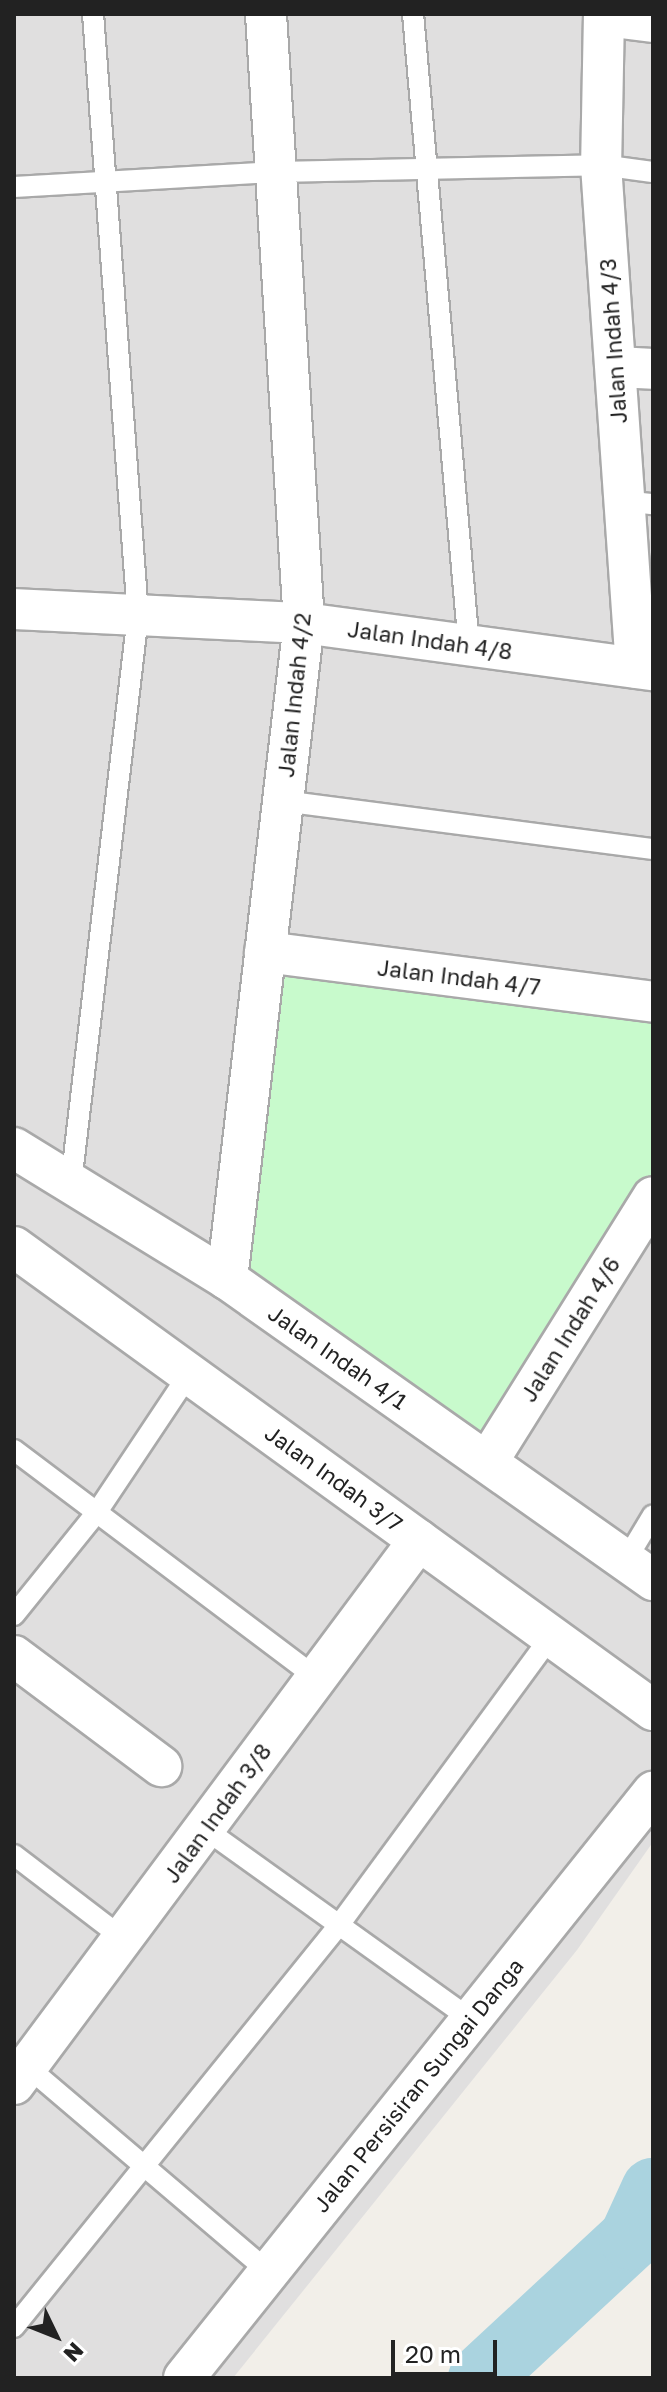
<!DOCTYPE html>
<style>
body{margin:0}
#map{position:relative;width:667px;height:2392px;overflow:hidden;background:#f2efe9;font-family:"Golos Text",sans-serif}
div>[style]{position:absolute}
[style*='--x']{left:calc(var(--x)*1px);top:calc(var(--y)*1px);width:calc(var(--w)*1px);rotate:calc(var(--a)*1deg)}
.residential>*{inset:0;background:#e0dfdf}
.park>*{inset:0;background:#c8facc}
.river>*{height:64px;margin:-32px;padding:0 32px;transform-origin:32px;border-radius:32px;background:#aad3df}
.roads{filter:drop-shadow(2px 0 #a9a9a9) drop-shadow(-2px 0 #a9a9a9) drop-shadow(0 2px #a9a9a9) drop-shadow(0 -2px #a9a9a9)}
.lane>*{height:20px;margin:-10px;padding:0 10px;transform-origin:10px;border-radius:10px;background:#fff}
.street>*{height:40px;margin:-20px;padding:0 20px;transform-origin:20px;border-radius:20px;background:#fff}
span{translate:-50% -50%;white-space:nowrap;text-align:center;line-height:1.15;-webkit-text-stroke:6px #fff;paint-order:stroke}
.street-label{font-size:22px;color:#222}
.frame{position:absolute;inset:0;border:16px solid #222;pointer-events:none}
.north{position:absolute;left:16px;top:2296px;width:80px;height:80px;-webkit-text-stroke:6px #fff;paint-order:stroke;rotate:133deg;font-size:22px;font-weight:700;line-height:32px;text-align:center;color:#222}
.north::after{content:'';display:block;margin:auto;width:28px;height:36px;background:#222;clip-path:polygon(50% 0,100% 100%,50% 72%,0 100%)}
.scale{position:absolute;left:391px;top:2340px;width:106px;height:36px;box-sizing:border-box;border:4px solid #222;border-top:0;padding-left:10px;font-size:24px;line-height:28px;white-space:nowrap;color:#222;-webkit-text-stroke:6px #fff;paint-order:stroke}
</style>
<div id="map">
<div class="residential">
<div style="clip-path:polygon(14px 14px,653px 14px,653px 1842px,577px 1950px,233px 2378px,14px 2378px)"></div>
</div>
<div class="park">
<div style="clip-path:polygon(275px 961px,653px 1012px,653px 1188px,492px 1454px,227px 1279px)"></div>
</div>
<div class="river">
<div style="--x:480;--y:2378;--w:206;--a:-42.8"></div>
<div style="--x:631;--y:2238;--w:53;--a:-65.4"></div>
</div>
<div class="roads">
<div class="lane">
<div style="--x:413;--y:14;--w:634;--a:84.94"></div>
<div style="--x:14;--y:187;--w:263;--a:-3.3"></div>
<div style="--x:277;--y:172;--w:324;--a:-1.2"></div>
<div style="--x:601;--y:165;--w:52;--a:7.7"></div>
<div style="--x:623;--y:501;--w:30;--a:6"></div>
<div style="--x:283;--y:801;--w:373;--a:7.4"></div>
<div style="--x:71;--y:1183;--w:572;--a:-83.27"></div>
<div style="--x:138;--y:615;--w:603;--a:-94.28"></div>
<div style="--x:14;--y:1450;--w:379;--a:37"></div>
<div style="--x:626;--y:1560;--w:52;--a:-59"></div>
<div style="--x:14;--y:1615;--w:132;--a:-51.1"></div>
<div style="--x:97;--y:1512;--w:166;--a:-56.3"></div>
<div style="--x:205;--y:1829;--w:326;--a:35.6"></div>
<div style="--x:14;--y:1855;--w:138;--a:37.4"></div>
<div style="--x:29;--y:2068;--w:315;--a:40.4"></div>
<div style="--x:14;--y:2327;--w:517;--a:-51.05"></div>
<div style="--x:339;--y:1925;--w:358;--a:-53.7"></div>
</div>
<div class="street">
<div style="--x:604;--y:14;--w:151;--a:91.1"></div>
<div style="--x:601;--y:165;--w:504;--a:86.02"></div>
<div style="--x:605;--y:16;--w:48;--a:7.1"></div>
<div style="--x:617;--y:367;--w:36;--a:3"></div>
<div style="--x:14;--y:609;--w:290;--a:2.8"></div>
<div style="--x:304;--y:623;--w:352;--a:7.7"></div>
<div style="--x:265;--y:952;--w:391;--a:7.3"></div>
<div style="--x:14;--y:1148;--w:250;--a:31.6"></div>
<div style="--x:227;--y:1279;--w:522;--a:35.24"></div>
<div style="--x:14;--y:1247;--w:789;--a:35.93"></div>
<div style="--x:227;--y:1279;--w:661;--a:-83.31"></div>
<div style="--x:304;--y:623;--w:610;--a:-93.57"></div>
<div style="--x:488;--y:1461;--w:311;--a:-58"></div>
<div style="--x:14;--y:1656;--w:184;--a:36.8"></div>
<div style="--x:14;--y:2084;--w:678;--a:-53.33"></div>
<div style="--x:184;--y:2378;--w:751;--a:-51.33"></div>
</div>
</div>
<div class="street-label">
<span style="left:613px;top:341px;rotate:-94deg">Jalan Indah 4/3</span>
<span style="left:430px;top:640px;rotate:8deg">Jalan Indah 4/8</span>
<span style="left:294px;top:695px;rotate:-84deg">Jalan Indah 4/2</span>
<span style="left:459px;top:977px;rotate:7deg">Jalan Indah 4/7</span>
<span style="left:570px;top:1329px;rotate:-58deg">Jalan Indah 4/6</span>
<span style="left:338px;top:1357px;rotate:35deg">Jalan Indah 4/1</span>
<span style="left:334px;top:1478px;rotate:36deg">Jalan Indah 3/7</span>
<span style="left:217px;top:1813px;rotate:-54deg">Jalan Indah 3/8</span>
<span style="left:418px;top:2085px;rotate:-51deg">Jalan Persisiran Sungai Danga</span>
</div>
<div class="frame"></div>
<div class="north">N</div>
<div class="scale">20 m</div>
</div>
